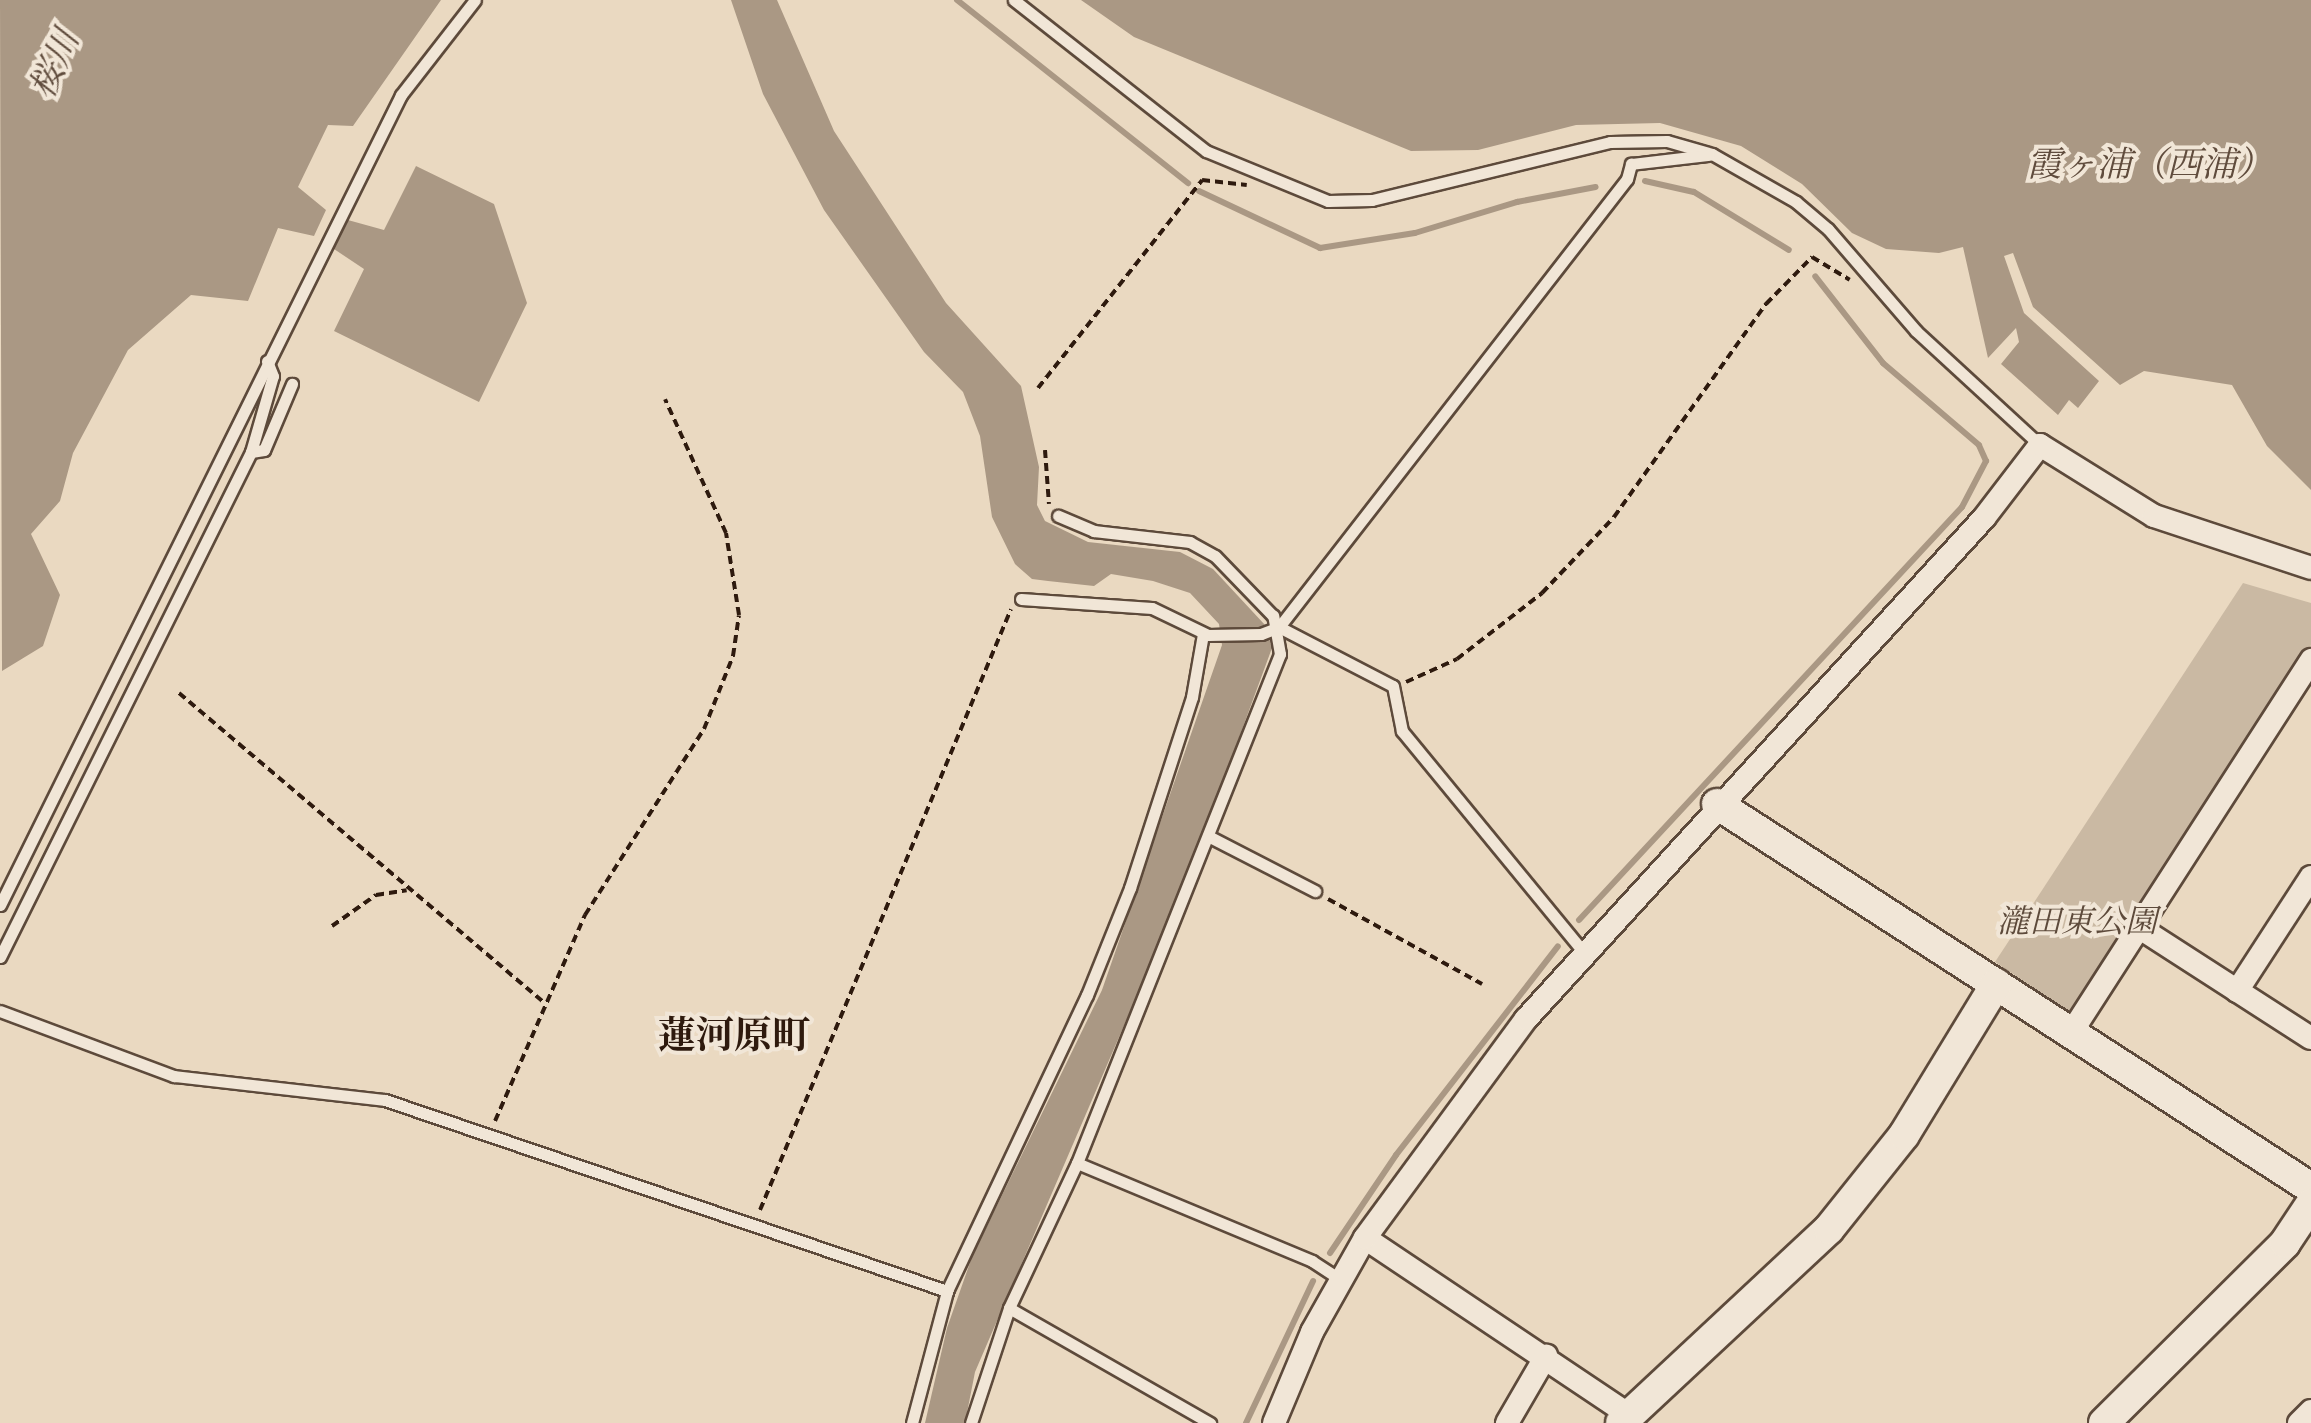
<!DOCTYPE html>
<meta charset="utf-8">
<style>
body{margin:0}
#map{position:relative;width:2311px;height:1423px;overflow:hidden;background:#ead9c1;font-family:"Gentium Book Plus","Noto Serif JP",serif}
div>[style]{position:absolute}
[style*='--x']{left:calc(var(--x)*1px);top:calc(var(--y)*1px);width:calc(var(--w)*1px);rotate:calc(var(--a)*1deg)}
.green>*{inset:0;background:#cab9a3}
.water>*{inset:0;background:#aa9884}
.stream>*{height:6px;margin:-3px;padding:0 3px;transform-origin:3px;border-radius:3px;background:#aa9884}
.path>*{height:4px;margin-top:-2px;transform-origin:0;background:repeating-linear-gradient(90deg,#2e1a0e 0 8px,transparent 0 13px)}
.roads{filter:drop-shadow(2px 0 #5d4a3b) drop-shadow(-2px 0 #5d4a3b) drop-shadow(0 2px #5d4a3b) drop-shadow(0 -2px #5d4a3b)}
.service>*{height:11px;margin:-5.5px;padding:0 5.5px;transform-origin:5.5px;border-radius:5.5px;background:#f1e6d7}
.minor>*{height:22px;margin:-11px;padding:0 11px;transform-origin:11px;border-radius:11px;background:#f1e6d7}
.tertiary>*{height:30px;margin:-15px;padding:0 15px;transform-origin:15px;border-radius:15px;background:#f1e6d7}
span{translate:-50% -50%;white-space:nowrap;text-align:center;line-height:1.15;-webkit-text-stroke:8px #f1e6d7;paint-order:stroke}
.park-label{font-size:32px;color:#5d4a3b;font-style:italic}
.water-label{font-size:35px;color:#604c3d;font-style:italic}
.quarter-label{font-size:38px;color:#2e1a0e;font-weight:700}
</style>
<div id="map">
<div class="green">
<div style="clip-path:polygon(2243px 583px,2311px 603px,2311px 645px,2073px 1014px,1995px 962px)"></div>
</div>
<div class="water">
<div style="clip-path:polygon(0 0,441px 0,353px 126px,328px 125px,298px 187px,326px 210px,314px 236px,278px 228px,248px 301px,191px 295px,128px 350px,73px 453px,60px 501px,31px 534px,60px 595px,43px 646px,2px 671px)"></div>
<div style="clip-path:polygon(731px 0,777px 0,834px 131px,946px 303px,1021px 386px,1039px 467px,1037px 505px,1045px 521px,1088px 542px,1180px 552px,1213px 569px,1265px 625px,1272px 648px,1187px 879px,975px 1372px,965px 1423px,925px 1423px,947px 1328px,972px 1257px,1102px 990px,1222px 645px,1219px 624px,1190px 593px,1153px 581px,1111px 574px,1094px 586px,1048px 581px,1032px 579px,1015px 564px,992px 517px,980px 436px,963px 392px,924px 352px,824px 210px,763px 94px)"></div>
<div style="clip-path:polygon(1081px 0,2311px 0,2311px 490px,2267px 446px,2232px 385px,2144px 371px,2120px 385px,2033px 307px,2013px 253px,2004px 256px,2024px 313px,2099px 381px,2078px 408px,2069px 400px,2058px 415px,2001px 364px,2019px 342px,2016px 328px,1988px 358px,1963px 247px,1939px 253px,1886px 249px,1852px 233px,1802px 184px,1741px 146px,1660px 123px,1576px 125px,1478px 150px,1411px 151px,1134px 37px)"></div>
<div style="clip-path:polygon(416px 166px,494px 204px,527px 303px,479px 402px,334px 331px,364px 269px,325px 243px,337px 217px,384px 230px)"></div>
</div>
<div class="stream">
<div style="--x:957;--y:0;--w:295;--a:38.4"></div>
<div style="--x:1645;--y:181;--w:50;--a:12.7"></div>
<div style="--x:1694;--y:192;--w:111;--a:31.4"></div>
<div style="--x:1199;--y:191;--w:134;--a:25.2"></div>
<div style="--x:1320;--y:248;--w:96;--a:-9"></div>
<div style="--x:1415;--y:233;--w:107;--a:-16.9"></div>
<div style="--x:1517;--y:202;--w:80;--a:-10.8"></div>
<div style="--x:1579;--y:920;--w:563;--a:-47.16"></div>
<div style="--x:1962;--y:507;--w:52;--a:-62.4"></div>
<div style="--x:1986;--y:461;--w:17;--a:-114"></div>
<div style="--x:1979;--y:445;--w:126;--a:-139.5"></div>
<div style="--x:1883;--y:363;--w:110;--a:-128"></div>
<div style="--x:1330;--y:1253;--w:118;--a:-56"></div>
<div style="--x:1396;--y:1155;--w:264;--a:-52.2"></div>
<div style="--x:1246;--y:1423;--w:157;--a:-64.7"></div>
</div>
<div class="path">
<div style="--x:1038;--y:388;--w:265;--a:-51.7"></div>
<div style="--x:1202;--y:180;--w:45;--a:6.3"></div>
<div style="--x:1045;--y:450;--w:54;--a:85.8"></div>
<div style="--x:1406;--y:682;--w:56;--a:-24.3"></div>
<div style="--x:1457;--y:659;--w:108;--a:-37.8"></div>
<div style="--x:1542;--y:593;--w:105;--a:-46.5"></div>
<div style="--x:1614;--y:517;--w:262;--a:-54.5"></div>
<div style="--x:1766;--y:304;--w:66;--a:-45.6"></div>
<div style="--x:1812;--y:257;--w:44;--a:31.2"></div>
<div style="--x:179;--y:693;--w:479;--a:40.3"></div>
<div style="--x:1328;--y:899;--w:176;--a:28.9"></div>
<div style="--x:332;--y:926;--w:54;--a:-35.2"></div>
<div style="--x:376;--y:895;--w:31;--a:-9"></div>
<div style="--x:495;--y:1121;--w:225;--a:-66.4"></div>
<div style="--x:585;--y:915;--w:221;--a:-57.4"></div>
<div style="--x:704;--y:729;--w:79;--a:-68.3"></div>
<div style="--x:733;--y:656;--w:41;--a:-81.7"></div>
<div style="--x:739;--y:615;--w:83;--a:-99"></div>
<div style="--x:726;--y:533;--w:147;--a:-114.5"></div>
<div style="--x:760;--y:1210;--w:651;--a:-67.33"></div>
</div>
<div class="roads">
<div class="service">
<div style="--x:1014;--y:0;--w:244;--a:38.2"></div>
<div style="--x:1206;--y:151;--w:132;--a:22.3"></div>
<div style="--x:1328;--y:201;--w:44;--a:-1.3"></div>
<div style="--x:1372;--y:200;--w:245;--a:-13.7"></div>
<div style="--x:1610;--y:142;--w:57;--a:-1"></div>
<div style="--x:1667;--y:141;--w:47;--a:16.1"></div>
<div style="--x:1712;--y:154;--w:97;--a:29.7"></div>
<div style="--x:1796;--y:202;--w:42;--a:40.2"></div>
<div style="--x:1828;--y:229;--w:135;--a:49.2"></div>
<div style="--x:1916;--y:331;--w:168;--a:42.6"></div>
<div style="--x:251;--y:452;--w:13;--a:-9"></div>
<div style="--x:264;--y:450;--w:72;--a:-67"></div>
<div style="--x:1021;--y:599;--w:131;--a:3.9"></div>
<div style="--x:1152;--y:608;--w:62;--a:25.7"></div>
<div style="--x:1208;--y:635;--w:53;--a:-1.1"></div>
<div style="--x:1261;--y:634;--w:19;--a:-21"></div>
<div style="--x:1279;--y:627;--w:567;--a:-52.16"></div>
<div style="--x:1627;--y:179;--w:16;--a:-75"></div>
<div style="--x:1631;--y:164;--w:78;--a:-6.7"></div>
<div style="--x:1279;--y:627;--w:128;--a:27.4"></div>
<div style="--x:1393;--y:686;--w:46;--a:78.7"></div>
<div style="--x:1402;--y:731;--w:285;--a:50.6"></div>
<div style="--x:1212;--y:838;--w:116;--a:27.2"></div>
<div style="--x:0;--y:905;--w:904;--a:-63.66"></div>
<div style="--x:401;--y:95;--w:120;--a:-52.1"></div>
<div style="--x:0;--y:957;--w:564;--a:-63.57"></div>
<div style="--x:251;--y:452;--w:79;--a:-73.9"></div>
<div style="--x:273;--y:376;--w:16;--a:-112"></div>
<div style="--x:0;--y:1011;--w:186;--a:20.5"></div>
<div style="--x:174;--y:1076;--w:212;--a:6.5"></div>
<div style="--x:385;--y:1100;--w:594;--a:18.77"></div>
<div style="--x:1077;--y:1163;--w:255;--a:22.6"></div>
<div style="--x:1312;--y:1261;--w:35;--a:33"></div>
<div style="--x:1009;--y:1308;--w:232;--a:29.8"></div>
<div style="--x:912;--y:1423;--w:137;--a:-75.1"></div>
<div style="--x:947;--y:1291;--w:327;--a:-64.7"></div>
<div style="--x:1087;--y:995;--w:115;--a:-68.1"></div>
<div style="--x:1130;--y:888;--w:201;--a:-72"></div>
<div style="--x:1192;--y:697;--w:64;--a:-80.1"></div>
<div style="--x:971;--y:1423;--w:121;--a:-71.7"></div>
<div style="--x:1009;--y:1308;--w:160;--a:-64.9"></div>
<div style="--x:1077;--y:1163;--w:548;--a:-68.26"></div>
<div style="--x:1280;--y:654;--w:39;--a:-100"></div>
<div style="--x:1273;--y:616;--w:83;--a:-134"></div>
<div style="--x:1215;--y:556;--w:29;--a:-151"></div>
<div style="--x:1190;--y:542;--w:97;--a:-173.5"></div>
<div style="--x:1094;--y:531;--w:39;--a:-157"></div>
</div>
<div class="minor">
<div style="--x:2140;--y:928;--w:203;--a:32.8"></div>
<div style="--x:2237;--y:991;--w:136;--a:-57"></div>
<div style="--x:2071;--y:1033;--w:444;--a:-57.2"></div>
<div style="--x:1365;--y:1238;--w:316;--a:33.8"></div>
<div style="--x:1274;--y:1423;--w:99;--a:-67.3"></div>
<div style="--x:1312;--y:1332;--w:108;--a:-60.6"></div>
<div style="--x:1365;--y:1238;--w:272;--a:-53.7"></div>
<div style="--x:1526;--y:1019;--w:679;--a:-47.57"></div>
<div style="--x:1984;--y:518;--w:92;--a:-52.5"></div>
<div style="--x:2040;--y:445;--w:134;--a:31.9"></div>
<div style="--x:2154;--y:516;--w:165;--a:18.3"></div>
<div style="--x:1507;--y:1423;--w:78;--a:-59.8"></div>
<div style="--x:2299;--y:1423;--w:17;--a:-45"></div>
</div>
<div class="tertiary">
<div style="--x:1717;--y:804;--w:707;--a:32.88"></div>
<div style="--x:1621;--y:1423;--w:284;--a:-43"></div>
<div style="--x:1829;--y:1229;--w:120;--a:-51.4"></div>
<div style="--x:1904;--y:1135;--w:177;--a:-58.6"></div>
<div style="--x:2104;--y:1423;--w:255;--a:-44.8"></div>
<div style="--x:2285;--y:1243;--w:47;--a:-56.3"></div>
</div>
</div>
<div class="park-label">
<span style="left:2077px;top:921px">瀧田東公園</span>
</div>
<div class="water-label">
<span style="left:54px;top:64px;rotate:-66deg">桜川</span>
<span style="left:2149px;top:164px">霞ヶ浦（西浦）</span>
</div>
<div class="quarter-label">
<span style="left:734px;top:1035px">蓮河原町</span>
</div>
</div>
